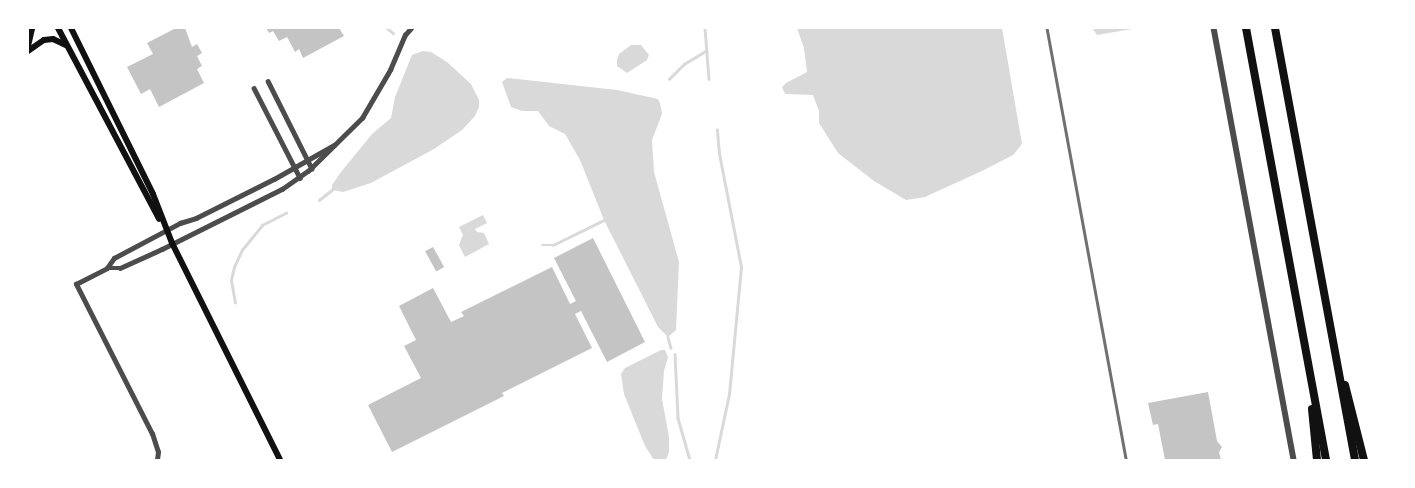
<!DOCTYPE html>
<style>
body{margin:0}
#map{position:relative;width:1415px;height:488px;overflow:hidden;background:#fff;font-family:Roboto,sans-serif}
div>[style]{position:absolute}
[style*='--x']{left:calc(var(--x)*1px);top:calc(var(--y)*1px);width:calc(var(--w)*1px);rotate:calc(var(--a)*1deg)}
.water>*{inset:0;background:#d9d9d9}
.stream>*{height:2.5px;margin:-1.25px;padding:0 1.25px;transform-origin:1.25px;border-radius:1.25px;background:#d9d9d9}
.building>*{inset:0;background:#c4c4c4;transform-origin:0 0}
.minor>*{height:4.5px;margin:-2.25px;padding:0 2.25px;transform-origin:2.25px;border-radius:2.25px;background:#4c4c4c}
.tertiary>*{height:5.5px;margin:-2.75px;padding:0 2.75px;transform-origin:2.75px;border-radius:2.75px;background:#4c4c4c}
.secondary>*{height:6px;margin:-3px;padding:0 3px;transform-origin:3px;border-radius:3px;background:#111}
.trunk>*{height:8px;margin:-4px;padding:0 4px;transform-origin:4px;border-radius:4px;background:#111}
.rail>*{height:2.5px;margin:-1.25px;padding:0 1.25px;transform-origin:1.25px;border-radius:1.25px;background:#707070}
span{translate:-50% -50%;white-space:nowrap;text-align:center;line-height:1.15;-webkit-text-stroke:4.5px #fff;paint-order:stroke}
.frame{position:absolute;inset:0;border:29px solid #fff;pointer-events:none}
</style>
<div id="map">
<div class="water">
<div style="clip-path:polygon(797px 28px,1002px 28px,1022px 144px,1013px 155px,984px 170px,925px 197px,906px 200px,874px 181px,838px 153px,819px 123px,819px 111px,813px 95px,786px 94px,784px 92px,782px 87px,786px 83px,807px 72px,804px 48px)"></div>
<div style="clip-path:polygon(1092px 28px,1138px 28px,1097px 35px)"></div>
<div style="clip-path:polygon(631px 45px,641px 45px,649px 55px,647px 60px,627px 73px,617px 66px,617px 60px,619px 54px)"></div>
<div style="clip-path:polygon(423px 51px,431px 52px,447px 62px,471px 84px,479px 100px,479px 107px,475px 116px,462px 130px,434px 149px,371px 183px,343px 192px,332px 190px,332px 185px,341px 172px,372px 134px,391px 118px,395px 97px,412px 55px)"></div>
<div style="clip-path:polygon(507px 78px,617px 90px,658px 99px,660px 103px,662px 114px,652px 140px,654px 172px,679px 262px,676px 330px,668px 337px,658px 327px,604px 220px,580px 160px,565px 134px,549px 126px,538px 111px,522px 111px,511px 107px,502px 82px)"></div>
<div style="clip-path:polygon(483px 215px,487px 223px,475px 229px,477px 232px,484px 233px,489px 244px,465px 257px,459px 245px,463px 235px,459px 227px)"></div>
<div style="clip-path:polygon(661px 350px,665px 350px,668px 357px,664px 371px,662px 399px,669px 437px,669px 452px,666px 460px,654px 460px,645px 446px,624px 394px,621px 374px,625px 368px)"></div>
</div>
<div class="stream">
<div style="--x:387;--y:28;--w:8;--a:40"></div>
<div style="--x:705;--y:28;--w:51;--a:85.5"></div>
<div style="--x:669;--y:79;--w:21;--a:-45"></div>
<div style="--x:684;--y:64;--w:26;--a:-31"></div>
<div style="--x:319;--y:200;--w:16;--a:-38"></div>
<div style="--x:542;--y:245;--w:11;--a:0"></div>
<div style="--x:553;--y:245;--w:57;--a:-26.1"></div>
<div style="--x:235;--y:303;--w:23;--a:-100"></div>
<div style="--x:231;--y:280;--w:13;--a:-77"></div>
<div style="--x:234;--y:267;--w:19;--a:-65"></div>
<div style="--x:242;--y:250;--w:32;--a:-51"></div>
<div style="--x:262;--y:225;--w:27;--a:-27"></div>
<div style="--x:668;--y:337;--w:11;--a:75"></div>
<div style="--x:675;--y:354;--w:64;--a:87.3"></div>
<div style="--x:678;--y:418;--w:44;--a:74.1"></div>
<div style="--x:715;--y:460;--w:67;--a:-78"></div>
<div style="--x:729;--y:394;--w:128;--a:-84.6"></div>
<div style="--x:741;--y:267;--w:115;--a:-101"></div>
<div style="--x:719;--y:154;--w:24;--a:-95"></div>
</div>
<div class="building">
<div style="clip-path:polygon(173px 28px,185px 28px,192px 47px,197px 44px,202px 53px,197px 56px,202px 66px,197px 69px,204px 83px,159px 107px,150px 89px,141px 94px,127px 67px,153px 54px,147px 43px,174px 29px)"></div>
<div style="clip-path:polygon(266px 28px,339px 28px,344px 36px,303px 58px,299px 49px,295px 52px,287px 37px,279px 41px,273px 31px,269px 33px)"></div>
<div style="clip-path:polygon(593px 238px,645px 342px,607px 362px,581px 311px,575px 314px,592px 348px,502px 393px,504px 396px,392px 452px,368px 405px,421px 378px,404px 346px,416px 340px,399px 306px,433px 288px,451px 322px,464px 316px,461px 312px,552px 267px,570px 304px,576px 301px,554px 258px)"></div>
<div style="left:433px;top:247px;width:23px;height:9px;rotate:61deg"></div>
<div style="clip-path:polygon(1208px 392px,1217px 441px,1222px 447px,1219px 452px,1221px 460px,1165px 460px,1158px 424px,1153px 425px,1148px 403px)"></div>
</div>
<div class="minor">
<div style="--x:268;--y:81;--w:98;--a:63.4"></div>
<div style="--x:254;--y:88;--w:101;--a:62.9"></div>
<div style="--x:107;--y:268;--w:12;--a:-55"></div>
<div style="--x:114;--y:258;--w:75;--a:-27.9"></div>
<div style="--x:180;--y:223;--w:17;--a:-17"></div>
<div style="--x:196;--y:218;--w:87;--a:-26.6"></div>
<div style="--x:274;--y:179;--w:69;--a:-29.5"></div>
<div style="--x:157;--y:460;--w:8;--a:-83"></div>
<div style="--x:158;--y:452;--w:19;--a:-108"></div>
<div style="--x:152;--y:434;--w:168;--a:-116.9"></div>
<div style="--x:76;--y:284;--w:35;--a:-27"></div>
<div style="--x:107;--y:268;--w:13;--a:0"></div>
<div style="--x:120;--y:268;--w:46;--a:-24.3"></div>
<div style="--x:162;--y:249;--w:134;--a:-26.6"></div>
<div style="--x:282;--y:189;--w:32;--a:-35"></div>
<div style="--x:308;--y:171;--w:76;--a:-44.5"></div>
<div style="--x:362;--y:118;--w:56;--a:-59.7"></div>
<div style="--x:390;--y:70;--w:38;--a:-67"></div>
<div style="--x:405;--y:35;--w:9;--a:-49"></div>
</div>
<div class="tertiary">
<div style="--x:1214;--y:28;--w:439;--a:79.5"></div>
</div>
<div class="secondary">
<div style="--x:58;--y:28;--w:216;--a:62.1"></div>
<div style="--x:71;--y:28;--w:185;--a:63.7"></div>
<div style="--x:153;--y:194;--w:53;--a:68.8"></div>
<div style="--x:172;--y:243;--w:242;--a:63.5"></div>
<div style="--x:28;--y:46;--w:18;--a:-77"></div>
<div style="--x:28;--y:51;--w:19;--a:-35"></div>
<div style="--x:44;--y:40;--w:9;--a:-6"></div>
<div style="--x:53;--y:39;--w:14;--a:25"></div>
</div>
<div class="trunk">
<div style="--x:1246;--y:28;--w:439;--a:79.5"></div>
<div style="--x:1275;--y:28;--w:439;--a:79.5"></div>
<div style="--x:1345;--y:385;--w:77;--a:75.8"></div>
<div style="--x:1312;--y:409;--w:51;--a:84.4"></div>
</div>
<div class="rail">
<div style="--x:1047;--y:28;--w:439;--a:79.6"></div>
</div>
<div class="frame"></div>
</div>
